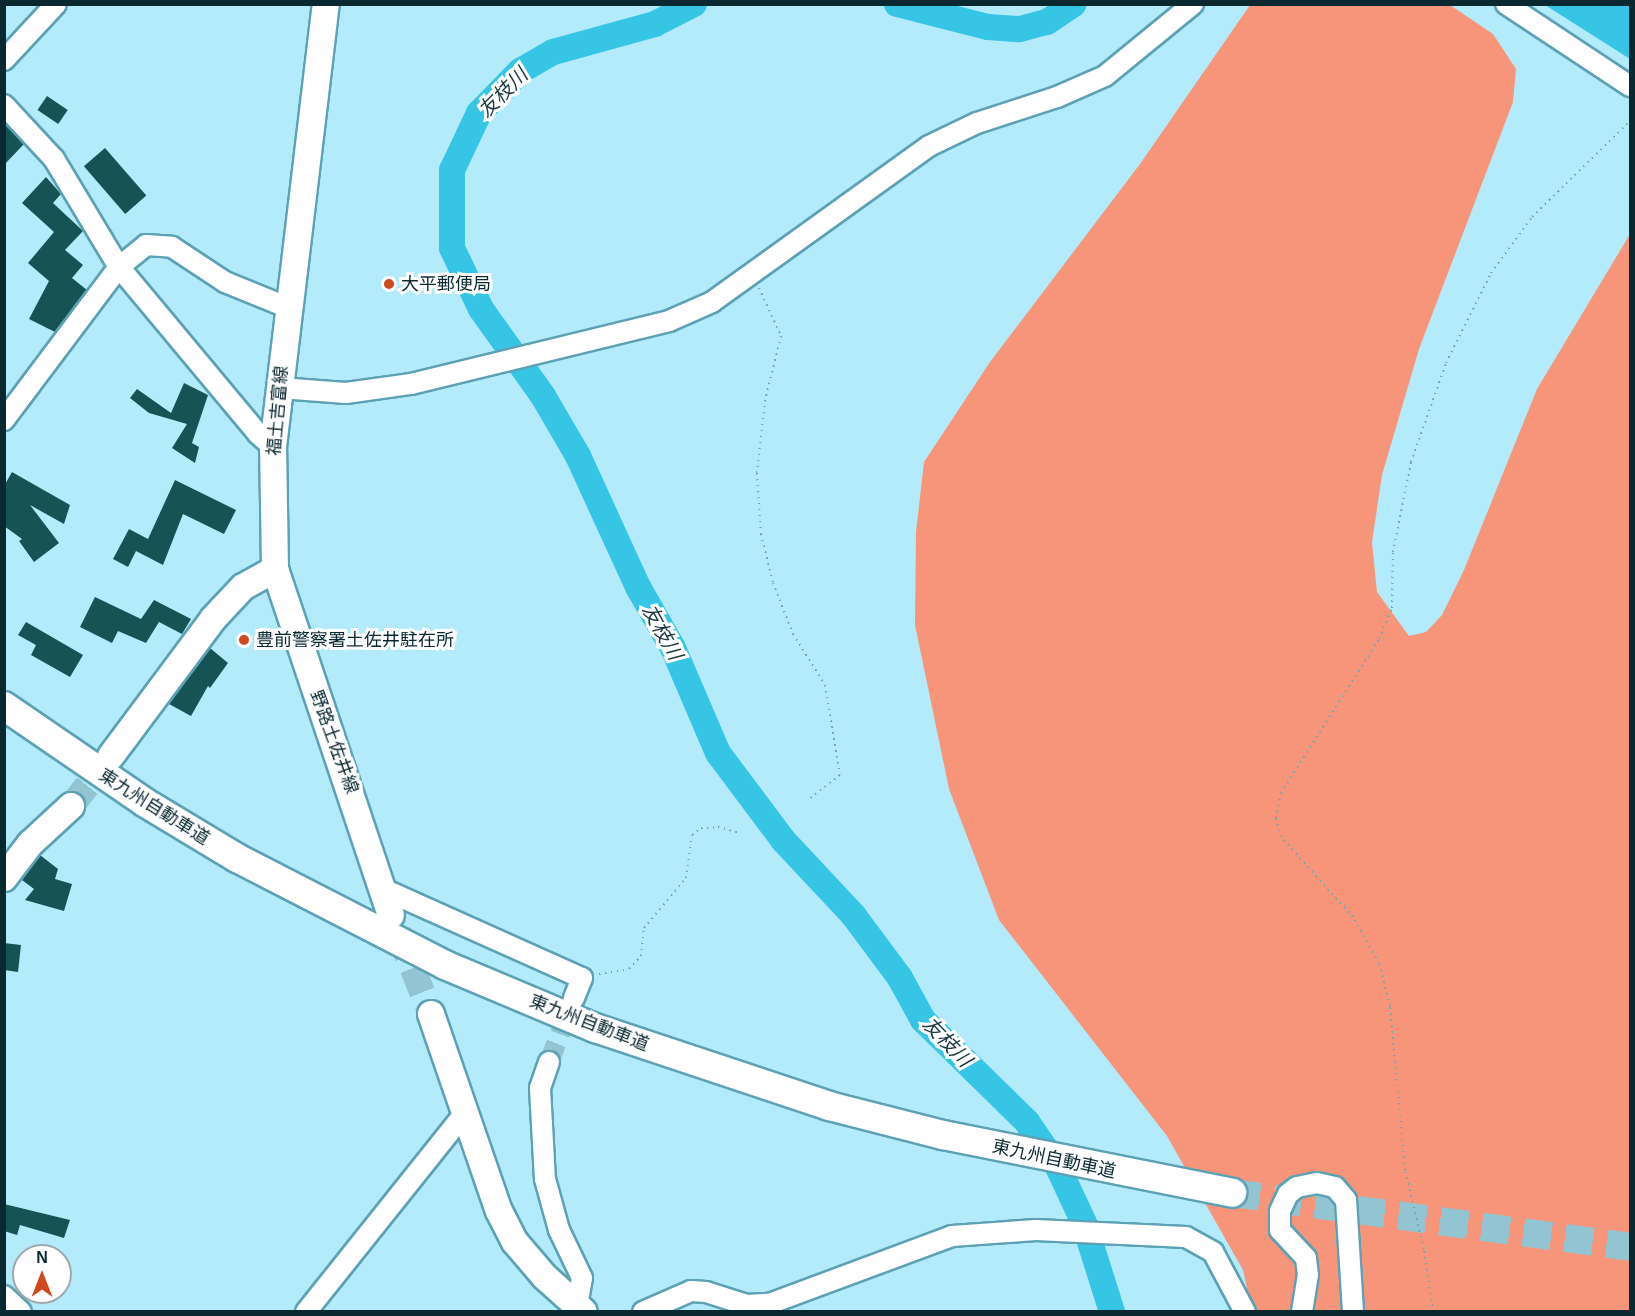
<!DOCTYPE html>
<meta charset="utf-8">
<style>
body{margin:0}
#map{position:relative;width:1635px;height:1316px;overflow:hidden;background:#b4ebfb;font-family:Arial,"Noto Sans JP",sans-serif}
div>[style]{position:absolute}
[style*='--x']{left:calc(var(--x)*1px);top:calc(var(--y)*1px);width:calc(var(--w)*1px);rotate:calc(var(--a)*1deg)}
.forest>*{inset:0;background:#f69579}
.water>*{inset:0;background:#37c5e5}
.river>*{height:26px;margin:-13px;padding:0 13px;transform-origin:13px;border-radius:13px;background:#37c5e5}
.building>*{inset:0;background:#165354;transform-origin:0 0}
.minor-tunnel>*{height:20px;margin-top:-10px;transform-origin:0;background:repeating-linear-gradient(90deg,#92c4d2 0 20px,transparent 0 30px)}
.major-tunnel>*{height:26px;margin-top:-13px;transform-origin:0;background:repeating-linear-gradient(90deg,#92c4d2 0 26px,transparent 0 39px)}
.highway-tunnel>*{height:28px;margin-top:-14px;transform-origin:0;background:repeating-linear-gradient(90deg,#92c4d2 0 28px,transparent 0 42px)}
.path>*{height:2px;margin-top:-1px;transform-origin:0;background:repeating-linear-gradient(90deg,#75a3b0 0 1.5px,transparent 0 6px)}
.roads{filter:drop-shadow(2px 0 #5ca1b4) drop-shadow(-2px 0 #5ca1b4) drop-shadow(0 2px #5ca1b4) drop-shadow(0 -2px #5ca1b4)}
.minor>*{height:20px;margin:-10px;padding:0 10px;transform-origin:10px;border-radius:10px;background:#fff}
.major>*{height:26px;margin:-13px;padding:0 13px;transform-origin:13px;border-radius:13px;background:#fff}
.highway>*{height:28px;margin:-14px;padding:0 14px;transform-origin:14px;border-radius:14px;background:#fff}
.dots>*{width:16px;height:16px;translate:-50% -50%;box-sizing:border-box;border:3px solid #fff;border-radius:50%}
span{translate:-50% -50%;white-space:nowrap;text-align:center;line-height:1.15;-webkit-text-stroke:6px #fff;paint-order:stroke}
.poi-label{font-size:18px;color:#0a2830}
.left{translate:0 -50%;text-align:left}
.street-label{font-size:18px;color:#0a2830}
.water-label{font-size:20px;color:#1b383f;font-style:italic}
.frame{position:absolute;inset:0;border:6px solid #0a2830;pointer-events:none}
.north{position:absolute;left:12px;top:1244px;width:60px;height:60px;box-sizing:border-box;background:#fff;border:2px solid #9da9ac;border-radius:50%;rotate:0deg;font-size:16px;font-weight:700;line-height:24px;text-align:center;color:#0a2830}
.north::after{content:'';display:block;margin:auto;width:21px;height:27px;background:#d1481c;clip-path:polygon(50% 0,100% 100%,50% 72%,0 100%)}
</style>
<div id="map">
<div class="forest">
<div style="clip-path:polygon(1250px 5px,1450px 5px,1493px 34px,1516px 69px,1513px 102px,1419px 349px,1382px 475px,1372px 542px,1377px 592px,1409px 636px,1426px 632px,1442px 615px,1464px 570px,1537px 389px,1630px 234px,1630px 1311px,1252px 1311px,1243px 1270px,1167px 1136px,999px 920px,949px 789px,915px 625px,916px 532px,924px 462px,990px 362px,1140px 164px)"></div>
</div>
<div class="water">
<div style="clip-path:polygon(1545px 5px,1630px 5px,1630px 59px)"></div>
</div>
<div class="river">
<div style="--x:694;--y:4;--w:44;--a:152.9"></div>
<div style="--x:655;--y:24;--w:106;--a:164.6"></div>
<div style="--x:553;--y:52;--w:38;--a:150"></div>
<div style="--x:520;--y:71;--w:59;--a:134.3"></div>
<div style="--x:479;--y:113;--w:63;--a:115.3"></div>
<div style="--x:452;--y:170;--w:78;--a:90"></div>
<div style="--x:452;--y:248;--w:68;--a:64.6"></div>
<div style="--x:481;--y:309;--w:107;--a:54.5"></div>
<div style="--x:543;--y:396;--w:69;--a:59.7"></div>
<div style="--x:578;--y:456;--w:144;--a:65.4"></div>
<div style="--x:638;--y:587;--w:70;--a:60.2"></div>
<div style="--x:673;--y:648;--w:114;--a:66.8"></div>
<div style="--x:718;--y:753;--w:109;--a:53.2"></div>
<div style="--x:783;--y:840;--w:104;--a:46.9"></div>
<div style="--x:854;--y:916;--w:77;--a:53.4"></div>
<div style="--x:900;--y:978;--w:48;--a:61.3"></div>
<div style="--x:923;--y:1020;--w:146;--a:44.4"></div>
<div style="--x:1027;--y:1122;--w:55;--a:55.4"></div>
<div style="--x:1058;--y:1167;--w:62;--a:65.1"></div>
<div style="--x:1084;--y:1223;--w:93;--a:72.5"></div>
<div style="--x:897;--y:4;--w:94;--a:14.2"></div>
<div style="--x:988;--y:27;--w:32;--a:4"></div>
<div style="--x:1020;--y:29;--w:28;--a:-15"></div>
<div style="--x:1047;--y:22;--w:32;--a:-34"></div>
</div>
<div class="building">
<div style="left:47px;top:96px;width:25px;height:17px;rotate:34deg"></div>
<div style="clip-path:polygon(4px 123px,24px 144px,4px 165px)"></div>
<div style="left:105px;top:148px;width:63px;height:28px;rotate:49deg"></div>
<div style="clip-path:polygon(46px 177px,61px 194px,53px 203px,83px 231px,65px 250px,83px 265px,72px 278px,87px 290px,55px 332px,29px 319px,49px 281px,28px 263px,54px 232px,22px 203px)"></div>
<div style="clip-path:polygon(184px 383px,208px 395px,192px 443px,199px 447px,195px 463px,172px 448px,187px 424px,149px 413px,130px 398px,137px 389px,171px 413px)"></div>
<div style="clip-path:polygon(12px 472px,70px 505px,64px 524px,30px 505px,59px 543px,34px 562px,19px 541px,22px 539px,4px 526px,4px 486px)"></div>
<div style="clip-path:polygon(175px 480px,236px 510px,224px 534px,183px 514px,163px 565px,136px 551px,128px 567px,113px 559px,129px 529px,148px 539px)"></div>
<div style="clip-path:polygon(95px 597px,141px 619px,154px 600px,191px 619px,182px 634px,159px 622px,146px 643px,118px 631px,112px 643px,80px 627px)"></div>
<div style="clip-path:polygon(26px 622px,83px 655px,70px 677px,31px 655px,36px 645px,18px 635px)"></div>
<div style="clip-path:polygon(210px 648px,228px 663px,210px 688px,208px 686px,191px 716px,169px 704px)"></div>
<div style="clip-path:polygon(40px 855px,58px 869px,55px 879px,72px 884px,64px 911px,25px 900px,34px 889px,22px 880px)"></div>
<div style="clip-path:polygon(4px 943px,21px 945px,18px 972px,4px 970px)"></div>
<div style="clip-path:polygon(4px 1204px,70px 1220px,64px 1238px,20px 1225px,17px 1235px,4px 1231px)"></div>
</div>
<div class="minor-tunnel">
<div style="--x:549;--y:1062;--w:60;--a:-68.6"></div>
</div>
<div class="major-tunnel">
<div style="--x:71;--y:806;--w:64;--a:-51.3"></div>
<div style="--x:398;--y:932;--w:88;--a:68.1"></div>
</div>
<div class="highway-tunnel">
<div style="--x:1232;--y:1193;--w:402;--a:7.7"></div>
</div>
<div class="path">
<div style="--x:759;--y:288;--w:53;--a:65.4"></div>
<div style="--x:781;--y:336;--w:66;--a:104"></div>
<div style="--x:765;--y:400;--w:73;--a:96.3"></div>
<div style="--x:757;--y:473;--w:61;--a:86.2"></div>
<div style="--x:761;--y:534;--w:50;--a:76.2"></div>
<div style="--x:773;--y:583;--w:55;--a:68.6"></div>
<div style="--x:793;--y:634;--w:60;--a:57.9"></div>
<div style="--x:825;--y:685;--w:91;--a:80.5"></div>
<div style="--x:840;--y:775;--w:39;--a:142"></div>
<div style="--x:599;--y:974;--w:30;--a:-9"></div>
<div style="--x:629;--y:969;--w:18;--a:-47"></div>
<div style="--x:641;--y:956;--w:28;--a:-84"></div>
<div style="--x:644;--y:928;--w:65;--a:-50"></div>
<div style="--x:686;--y:878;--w:43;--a:-82.1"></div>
<div style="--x:692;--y:835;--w:11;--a:-38"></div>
<div style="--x:701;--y:828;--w:17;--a:-3"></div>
<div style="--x:718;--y:827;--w:23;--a:15"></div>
<div style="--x:1433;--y:1312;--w:64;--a:-98.1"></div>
<div style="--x:1424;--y:1249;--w:81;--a:-103.5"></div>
<div style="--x:1405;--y:1170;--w:165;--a:-95.2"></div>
<div style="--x:1390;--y:1006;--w:44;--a:-104.3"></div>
<div style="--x:1379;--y:963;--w:53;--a:-119.5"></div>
<div style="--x:1353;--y:917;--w:108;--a:-132"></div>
<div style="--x:1281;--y:837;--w:20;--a:-105"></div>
<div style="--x:1276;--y:818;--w:25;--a:-79"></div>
<div style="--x:1281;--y:793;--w:183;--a:-57.5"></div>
<div style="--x:1379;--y:639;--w:34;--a:-67"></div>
<div style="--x:1392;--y:608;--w:56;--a:-89"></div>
<div style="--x:1393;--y:552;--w:92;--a:-78.7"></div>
<div style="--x:1411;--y:462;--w:105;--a:-70.5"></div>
<div style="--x:1446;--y:363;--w:101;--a:-63.4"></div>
<div style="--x:1491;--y:273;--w:69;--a:-53.8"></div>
<div style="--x:1532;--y:217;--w:137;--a:-44.4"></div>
</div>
<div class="roads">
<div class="minor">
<div style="--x:1506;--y:4;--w:149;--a:33.5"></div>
<div style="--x:4;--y:60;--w:76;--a:-47.1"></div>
<div style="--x:4;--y:105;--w:74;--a:47.2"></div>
<div style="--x:54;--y:159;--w:126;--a:59"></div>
<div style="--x:119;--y:267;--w:217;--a:50.2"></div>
<div style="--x:258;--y:434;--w:20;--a:41"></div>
<div style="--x:280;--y:388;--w:66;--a:4.3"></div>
<div style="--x:346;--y:393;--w:66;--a:-7.9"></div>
<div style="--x:411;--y:384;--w:266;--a:-13.7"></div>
<div style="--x:669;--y:321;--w:47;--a:-23.8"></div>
<div style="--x:712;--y:302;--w:267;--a:-35.7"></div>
<div style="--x:929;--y:146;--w:53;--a:-25.6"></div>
<div style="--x:977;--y:123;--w:84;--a:-18"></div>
<div style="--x:1057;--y:97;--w:52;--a:-23.6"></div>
<div style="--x:1105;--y:76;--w:114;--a:-39.3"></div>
<div style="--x:4;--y:420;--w:191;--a:-53.1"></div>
<div style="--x:119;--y:267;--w:35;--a:-39"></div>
<div style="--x:146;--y:245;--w:26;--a:4"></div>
<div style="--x:172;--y:247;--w:64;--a:33.4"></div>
<div style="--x:225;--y:282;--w:69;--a:22.1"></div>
<div style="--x:383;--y:889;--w:218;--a:24.1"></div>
<div style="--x:582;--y:978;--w:22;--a:112"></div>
<div style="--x:549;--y:1062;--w:28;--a:109"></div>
<div style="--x:540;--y:1088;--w:91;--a:86.9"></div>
<div style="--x:545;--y:1179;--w:53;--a:74.6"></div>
<div style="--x:559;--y:1230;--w:53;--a:64.4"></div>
<div style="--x:582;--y:1278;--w:27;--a:100"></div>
<div style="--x:4;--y:1296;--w:23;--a:43"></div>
<div style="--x:306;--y:1312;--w:253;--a:-51.4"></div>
<div style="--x:643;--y:1312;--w:52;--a:-23.6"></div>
<div style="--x:691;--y:1291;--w:15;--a:4"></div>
<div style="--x:706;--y:1292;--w:43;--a:17.6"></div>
<div style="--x:747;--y:1305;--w:22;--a:-3"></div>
<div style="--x:769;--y:1304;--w:195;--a:-20.4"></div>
<div style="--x:952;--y:1236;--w:84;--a:-4.1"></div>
<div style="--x:1036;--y:1230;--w:150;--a:2.7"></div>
<div style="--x:1186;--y:1237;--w:31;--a:29"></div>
<div style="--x:1213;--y:1252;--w:68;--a:61.9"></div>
<div style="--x:1302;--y:1312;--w:37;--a:-81"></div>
<div style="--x:1308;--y:1275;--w:17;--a:-97"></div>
<div style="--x:1306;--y:1258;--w:38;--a:-133"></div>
<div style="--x:1280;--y:1230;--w:19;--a:-90"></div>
<div style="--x:1280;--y:1211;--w:19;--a:-65"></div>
<div style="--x:1288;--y:1194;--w:11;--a:-38"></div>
<div style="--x:1297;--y:1187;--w:20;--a:-11"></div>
<div style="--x:1317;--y:1183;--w:18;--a:13"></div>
<div style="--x:1335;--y:1187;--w:17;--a:50"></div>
<div style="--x:1346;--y:1200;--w:112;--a:86.4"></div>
</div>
<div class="major">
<div style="--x:275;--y:569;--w:365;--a:71.5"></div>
<div style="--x:111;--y:756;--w:171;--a:-53.3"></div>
<div style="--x:213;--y:619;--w:44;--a:-46.8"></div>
<div style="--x:243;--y:587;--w:37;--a:-29"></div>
<div style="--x:275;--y:569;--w:122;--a:-90.9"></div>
<div style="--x:273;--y:447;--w:446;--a:-83.2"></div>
<div style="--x:4;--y:878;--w:43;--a:-52.6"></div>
<div style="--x:30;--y:844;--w:56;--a:-42.8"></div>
<div style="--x:431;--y:1014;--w:208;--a:71"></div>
<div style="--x:499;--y:1211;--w:35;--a:63"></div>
<div style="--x:515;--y:1242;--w:46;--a:49.4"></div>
<div style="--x:545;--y:1277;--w:52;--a:41.9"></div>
</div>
<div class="highway">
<div style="--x:4;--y:706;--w:170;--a:34.4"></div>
<div style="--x:144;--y:802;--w:109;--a:31.1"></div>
<div style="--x:237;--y:858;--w:234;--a:27.2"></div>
<div style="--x:445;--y:965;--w:163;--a:22.8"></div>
<div style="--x:595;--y:1028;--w:247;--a:18.4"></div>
<div style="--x:829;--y:1106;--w:118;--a:14.3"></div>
<div style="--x:943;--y:1135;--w:295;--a:11.3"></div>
</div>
</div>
<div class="dots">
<div style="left:389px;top:284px;background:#d1481c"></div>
<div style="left:244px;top:640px;background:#d1481c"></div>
</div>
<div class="poi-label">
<span class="left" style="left:401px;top:284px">大平郵便局</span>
<span class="left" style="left:256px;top:640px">豊前警察署土佐井駐在所</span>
</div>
<div class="street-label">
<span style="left:278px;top:411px;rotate:-85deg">福土吉富線</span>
<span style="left:334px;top:742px;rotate:70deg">野路土佐井線</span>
<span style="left:154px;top:807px;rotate:32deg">東九州自動車道</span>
<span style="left:589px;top:1023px;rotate:21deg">東九州自動車道</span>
<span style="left:1054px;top:1159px;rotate:12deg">東九州自動車道</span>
</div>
<div class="water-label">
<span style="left:503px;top:93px;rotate:-45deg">友枝川</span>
<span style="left:662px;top:632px;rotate:61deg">友枝川</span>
<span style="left:947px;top:1042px;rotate:46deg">友枝川</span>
</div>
<div class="frame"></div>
<div class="north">N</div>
</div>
